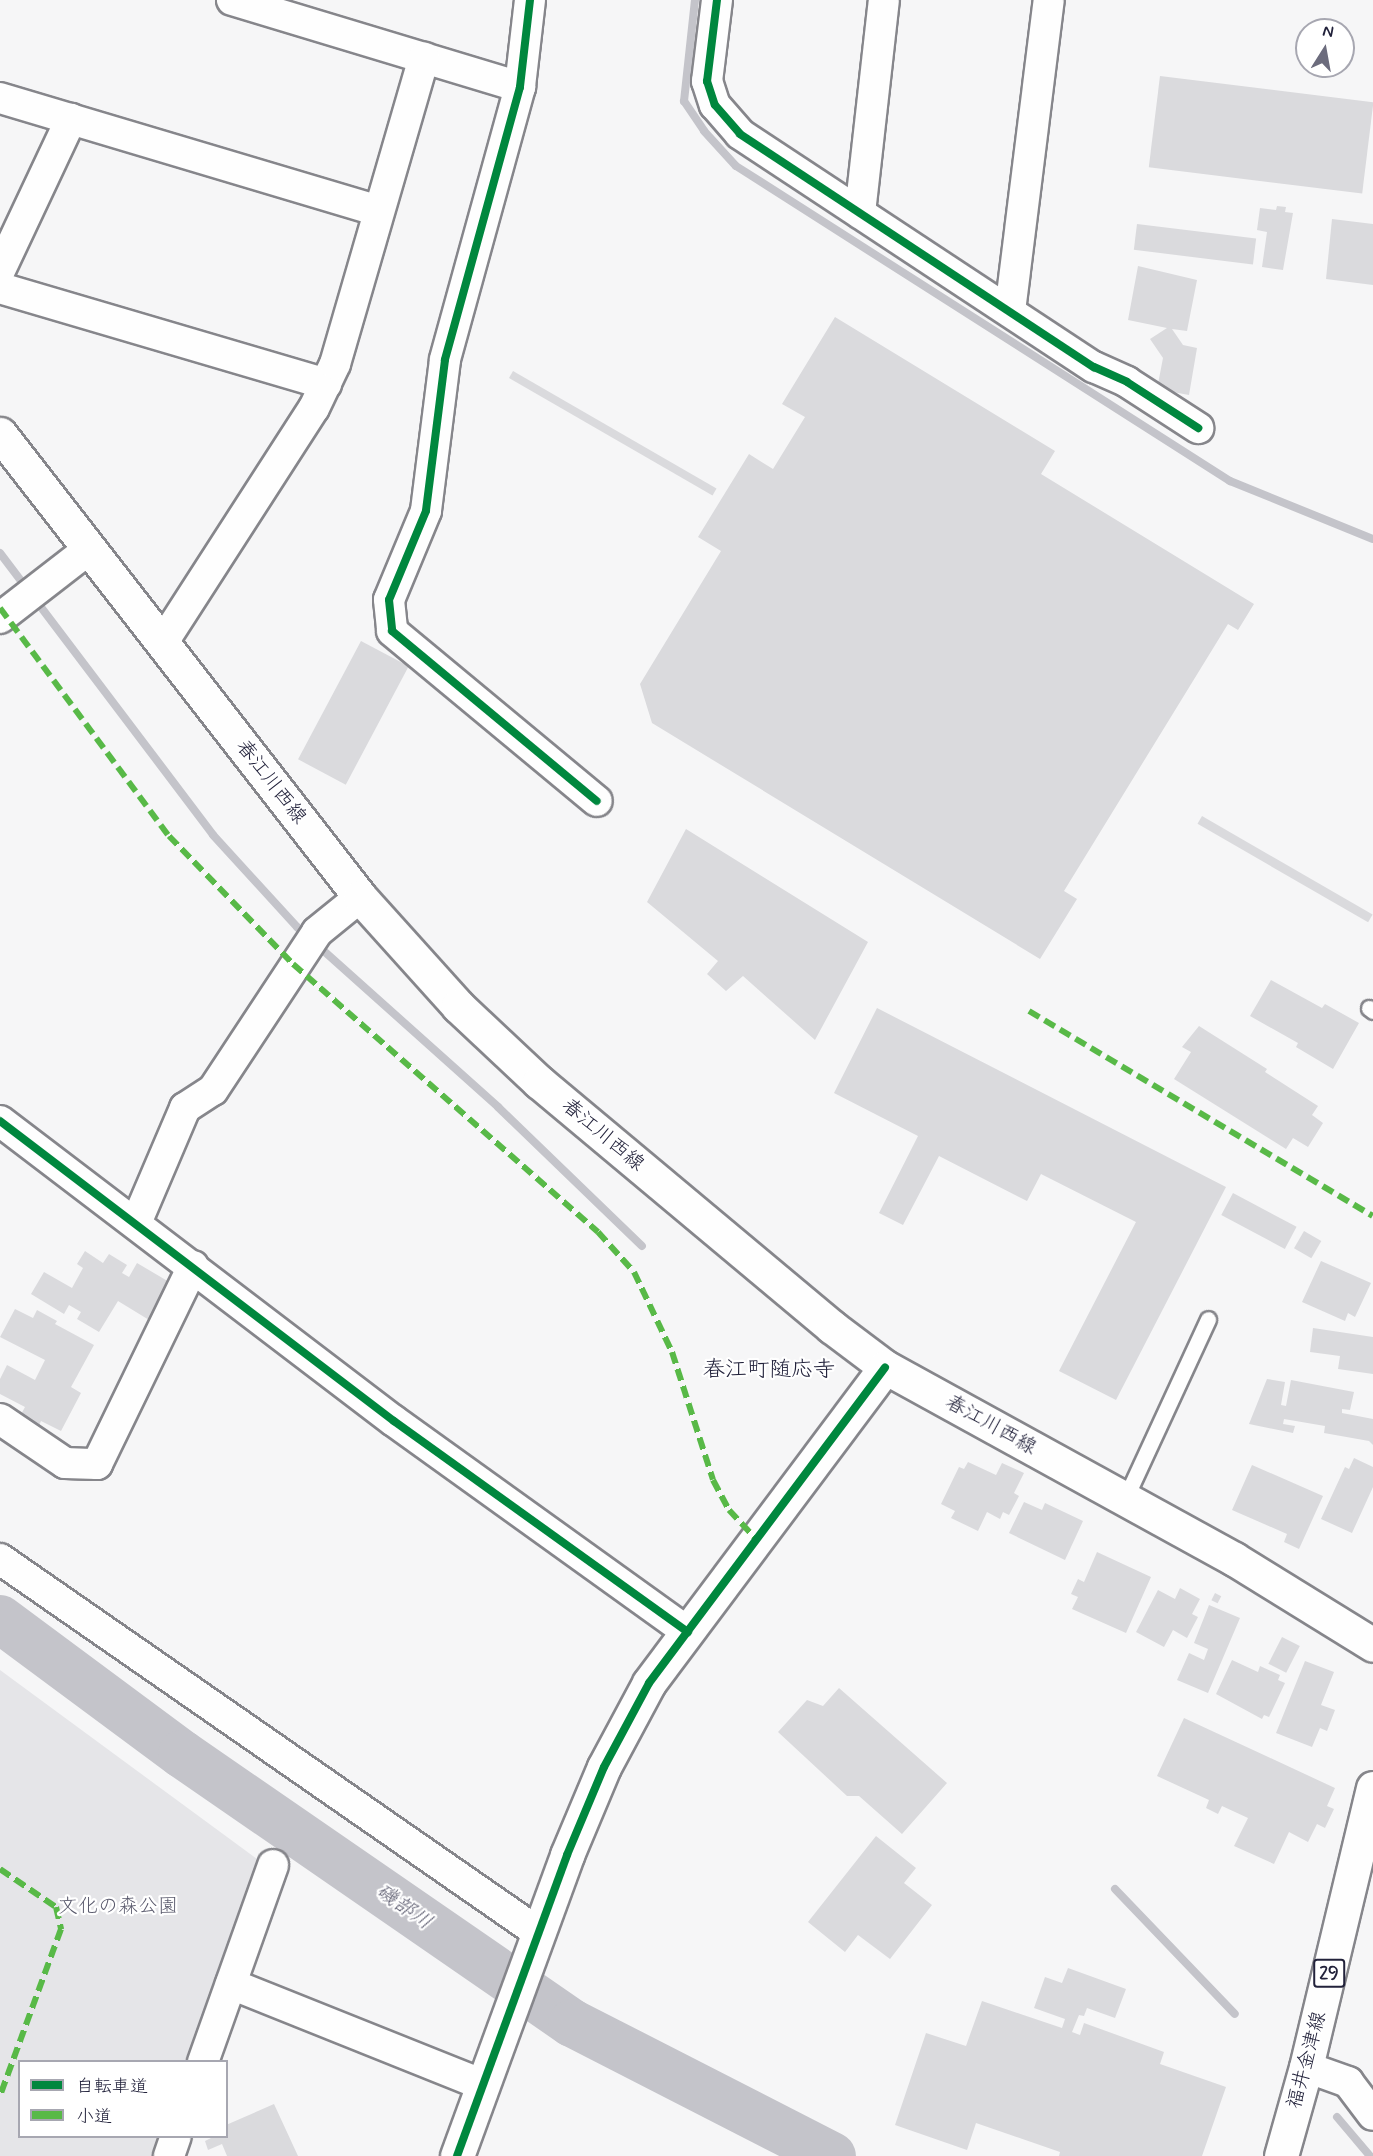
<!DOCTYPE html>
<meta charset="utf-8">
<style>
body{margin:0}
#map{position:relative;width:1373px;height:2156px;overflow:hidden;background:#f6f6f7;font-family:Mynerve,"Klee One",sans-serif}
div>[style]{position:absolute}
[style*='--x']{left:calc(var(--x)*1px);top:calc(var(--y)*1px);width:calc(var(--w)*1px);rotate:calc(var(--a)*1deg)}
.built>*{inset:0;background:#e5e5e8}
.stream>*{height:8px;margin:-4px;padding:0 4px;transform-origin:4px;border-radius:4px;background:#c4c4ca}
.river>*{height:48px;margin:-24px;padding:0 24px;transform-origin:24px;border-radius:24px;background:#c4c4ca}
.building>*{inset:0;background:#dadadd;transform-origin:0 0}
.roads{filter:drop-shadow(2px 0 #86868b) drop-shadow(-2px 0 #86868b) drop-shadow(0 2px #86868b) drop-shadow(0 -2px #86868b)}
.service>*{height:15px;margin:-7.5px;padding:0 7.5px;transform-origin:7.5px;border-radius:7.5px;background:#fefefe}
.minor>*{height:30px;margin:-15px;padding:0 15px;transform-origin:15px;border-radius:15px;background:#fefefe}
.tertiary>*{height:33px;margin:-16.5px;padding:0 16.5px;transform-origin:16.5px;border-radius:16.5px;background:#fefefe}
.secondary>*{height:33px;margin:-16.5px;padding:0 16.5px;transform-origin:16.5px;border-radius:16.5px;background:#fefefe}
.primary>*{height:33px;margin:-16.5px;padding:0 16.5px;transform-origin:16.5px;border-radius:16.5px;background:#fefefe}
.quiet>*{height:6px;margin-top:-3px;transform-origin:0;background:repeating-linear-gradient(90deg,#58b947 0 12px,transparent 0 18px)}
.cycleway>*{height:8px;margin:-4px;padding:0 4px;transform-origin:4px;border-radius:4px;background:#00873e}
span{translate:-50% -50%;white-space:nowrap;text-align:center;line-height:1.15;-webkit-text-stroke:4.5px #fff;paint-order:stroke}
.shield-label span{padding:2px 4px;background:#fff;border:2px solid;border-radius:4px;-webkit-text-stroke-width:0}
.shield-label{font-size:18px;color:#22223b;font-weight:700}
.street-label{font-size:20px;color:#22223b}
.park-label{font-size:20px;color:#58586b}
.water-label{font-size:21px;color:#5a5a6d;font-style:italic}
.quarter-label{font-size:22px;color:#22223b}
.legend{position:absolute;left:18px;top:2060px;width:210px;height:78px;box-sizing:border-box;background:#fff;border:2px solid #a7a7b1;margin:0;padding:8px 10px;list-style:none;font-size:18px;color:#22223b}
.legend li{display:flex;align-items:center;gap:12px;height:30px}
.legend b{width:30px;border:2px solid #a7a7b1}
.north{position:absolute;left:1295px;top:18px;width:60px;height:60px;box-sizing:border-box;background:#fff;border:2px solid #a7a7b1;border-radius:50%;rotate:11deg;font-size:16px;font-weight:700;line-height:24px;text-align:center;color:#22223b}
.north::after{content:'';display:block;margin:auto;width:21px;height:27px;background:#6c6c7d;clip-path:polygon(50% 0,100% 100%,50% 72%,0 100%)}
</style>
<div id="map">
<div class="built">
<div style="clip-path:polygon(0 1670px,261px 1862px,187px 2061px,20px 2062px,20px 2136px,159px 2137px,152px 2156px,0 2156px)"></div>
</div>
<div class="stream">
<div style="--x:695;--y:0;--w:102;--a:96.2"></div>
<div style="--x:684;--y:101;--w:36;--a:56"></div>
<div style="--x:704;--y:131;--w:47;--a:47.6"></div>
<div style="--x:736;--y:166;--w:586;--a:32.52"></div>
<div style="--x:1230;--y:481;--w:154;--a:22.1"></div>
<div style="--x:0;--y:553;--w:353;--a:52.9"></div>
<div style="--x:213;--y:835;--w:125;--a:47.6"></div>
<div style="--x:297;--y:927;--w:270;--a:41.8"></div>
<div style="--x:498;--y:1107;--w:200;--a:44"></div>
<div style="--x:1115;--y:1889;--w:173;--a:46.2"></div>
<div style="--x:1337;--y:2117;--w:51;--a:49.8"></div>
</div>
<div class="river">
<div style="--x:0;--y:1619;--w:227;--a:36.6"></div>
<div style="--x:182;--y:1754;--w:474;--a:34.6"></div>
<div style="--x:572;--y:2023;--w:292;--a:27.1"></div>
</div>
<div class="building">
<div style="left:1160px;top:76px;width:215px;height:92px;rotate:7deg"></div>
<div style="clip-path:polygon(1277px 206px,1286px 207px,1285px 212px,1293px 213px,1283px 270px,1262px 267px,1267px 232px,1257px 230px,1260px 208px,1276px 210px)"></div>
<div style="clip-path:polygon(1332px 219px,1373px 224px,1373px 285px,1326px 279px)"></div>
<div style="left:1137px;top:224px;width:120px;height:26px;rotate:7deg"></div>
<div style="clip-path:polygon(1138px 266px,1197px 280px,1187px 331px,1172px 329px,1183px 345px,1197px 348px,1189px 395px,1157px 389px,1163px 358px,1150px 339px,1167px 328px,1128px 320px)"></div>
<div style="clip-path:polygon(835px 317px,1055px 451px,1041px 474px,1254px 604px,1238px 630px,1228px 624px,1064px 891px,1077px 899px,1040px 959px,652px 723px,640px 684px,721px 551px,698px 537px,749px 454px,773px 469px,805px 417px,782px 404px)"></div>
<div style="left:513px;top:371px;width:235px;height:8px;rotate:30deg"></div>
<div style="left:361px;top:641px;width:54px;height:134px;rotate:28deg"></div>
<div style="left:1202px;top:816px;width:197px;height:9px;rotate:30deg"></div>
<div style="clip-path:polygon(686px 829px,868px 942px,815px 1040px,743px 976px,726px 991px,707px 974px,718px 961px,647px 902px)"></div>
<div style="clip-path:polygon(1271px 980px,1322px 1008px,1325px 1004px,1359px 1023px,1333px 1069px,1296px 1047px,1298px 1043px,1250px 1016px)"></div>
<div style="clip-path:polygon(877px 1008px,1226px 1187px,1116px 1400px,1059px 1371px,1136px 1222px,1041px 1174px,1027px 1201px,939px 1156px,903px 1225px,879px 1213px,918px 1136px,834px 1093px)"></div>
<div style="clip-path:polygon(1199px 1026px,1267px 1069px,1265px 1072px,1318px 1106px,1312px 1115px,1323px 1123px,1308px 1147px,1293px 1138px,1286px 1149px,1174px 1079px,1191px 1052px,1182px 1047px)"></div>
<div style="left:1233px;top:1193px;width:72px;height:25px;rotate:28deg"></div>
<div style="left:1304px;top:1231px;width:20px;height:20px;rotate:30deg"></div>
<div style="clip-path:polygon(85px 1251px,103px 1263px,109px 1254px,127px 1265px,122px 1273px,129px 1277px,137px 1263px,176px 1286px,154px 1323px,118px 1301px,99px 1332px,77px 1319px,81px 1312px,69px 1305px,64px 1314px,31px 1294px,44px 1272px,72px 1288px,83px 1268px,77px 1264px)"></div>
<div style="clip-path:polygon(1321px 1261px,1371px 1283px,1355px 1317px,1348px 1313px,1345px 1321px,1302px 1302px)"></div>
<div style="clip-path:polygon(15px 1309px,33px 1318px,37px 1310px,57px 1321px,55px 1324px,94px 1345px,71px 1387px,81px 1393px,61px 1431px,41px 1421px,38px 1428px,19px 1418px,25px 1407px,0 1394px,0 1379px,7px 1365px,35px 1380px,45px 1360px,0 1337px)"></div>
<div style="clip-path:polygon(1313px 1328px,1373px 1337px,1373px 1374px,1338px 1369px,1340px 1356px,1310px 1352px)"></div>
<div style="clip-path:polygon(1267px 1379px,1285px 1382px,1281px 1405px,1286px 1406px,1291px 1380px,1354px 1392px,1350px 1410px,1342px 1409px,1342px 1413px,1373px 1419px,1373px 1445px,1369px 1441px,1324px 1433px,1325px 1426px,1284px 1419px,1283px 1424px,1295px 1426px,1293px 1433px,1249px 1424px)"></div>
<div style="clip-path:polygon(1354px 1458px,1373px 1467px,1373px 1487px,1352px 1533px,1321px 1519px,1345px 1467px,1349px 1469px)"></div>
<div style="clip-path:polygon(968px 1462px,996px 1475px,1002px 1463px,1024px 1473px,1014px 1493px,1019px 1496px,1009px 1515px,1003px 1512px,1000px 1519px,987px 1512px,978px 1531px,951px 1518px,955px 1511px,941px 1504px,959px 1467px,964px 1469px)"></div>
<div style="clip-path:polygon(1252px 1465px,1323px 1496px,1299px 1549px,1284px 1542px,1287px 1534px,1232px 1510px)"></div>
<div style="clip-path:polygon(1024px 1502px,1042px 1510px,1045px 1503px,1083px 1521px,1065px 1560px,1009px 1533px)"></div>
<div style="clip-path:polygon(1097px 1552px,1151px 1577px,1126px 1633px,1072px 1609px,1078px 1597px,1071px 1594px,1078px 1579px,1084px 1582px)"></div>
<div style="clip-path:polygon(1180px 1588px,1200px 1599px,1192px 1614px,1198px 1617px,1187px 1638px,1173px 1630px,1164px 1647px,1136px 1632px,1158px 1590px,1175px 1599px)"></div>
<div style="left:1215px;top:1593px;width:7px;height:8px;rotate:27deg"></div>
<div style="clip-path:polygon(1209px 1605px,1240px 1618px,1208px 1693px,1177px 1680px,1189px 1653px,1204px 1660px,1208px 1649px,1194px 1643px)"></div>
<div style="left:1282px;top:1637px;width:20px;height:30px;rotate:27deg"></div>
<div style="clip-path:polygon(1232px 1660px,1258px 1672px,1260px 1666px,1280px 1675px,1278px 1680px,1285px 1683px,1269px 1717px,1264px 1715px,1262px 1719px,1216px 1694px)"></div>
<div style="clip-path:polygon(1305px 1661px,1334px 1672px,1321px 1705px,1335px 1710px,1327px 1731px,1320px 1728px,1312px 1747px,1276px 1733px)"></div>
<div style="clip-path:polygon(839px 1688px,947px 1783px,902px 1834px,859px 1796px,847px 1796px,778px 1732px,807px 1700px,823px 1706px)"></div>
<div style="clip-path:polygon(1184px 1718px,1335px 1788px,1327px 1806px,1334px 1809px,1325px 1828px,1317px 1824px,1308px 1842px,1289px 1832px,1274px 1864px,1234px 1846px,1248px 1818px,1222px 1806px,1218px 1814px,1206px 1808px,1209px 1800px,1157px 1776px)"></div>
<div style="clip-path:polygon(876px 1836px,916px 1868px,904px 1883px,932px 1905px,890px 1959px,858px 1935px,845px 1952px,808px 1922px)"></div>
<div style="clip-path:polygon(1068px 1968px,1126px 1989px,1115px 2018px,1087px 2008px,1084px 2016px,1079px 2015px,1072px 2032px,1080px 2035px,1084px 2023px,1164px 2052px,1160px 2064px,1226px 2087px,1202px 2156px,1059px 2156px,1060px 2152px,976px 2123px,967px 2150px,895px 2125px,926px 2033px,966px 2046px,982px 2001px,1062px 2028px,1065px 2019px,1034px 2008px,1045px 1977px,1062px 1983px)"></div>
<div style="clip-path:polygon(274px 2104px,298px 2156px,227px 2156px,222px 2144px,208px 2150px,205px 2141px,215px 2136px,226px 2136px,226px 2125px)"></div>
</div>
<div class="roads">
<div class="service">
<div style="--x:1369;--y:1008;--w:5;--a:37"></div>
<div style="--x:1125;--y:1499;--w:198;--a:-65.2"></div>
</div>
<div class="minor">
<div style="--x:232;--y:0;--w:301;--a:16.8"></div>
<div style="--x:530;--y:0;--w:88;--a:96.6"></div>
<div style="--x:520;--y:87;--w:283;--a:105.4"></div>
<div style="--x:445;--y:360;--w:152;--a:97.2"></div>
<div style="--x:426;--y:511;--w:96;--a:112.6"></div>
<div style="--x:389;--y:600;--w:31;--a:84"></div>
<div style="--x:392;--y:631;--w:266;--a:39.7"></div>
<div style="--x:717;--y:0;--w:82;--a:97"></div>
<div style="--x:707;--y:81;--w:25;--a:72"></div>
<div style="--x:715;--y:105;--w:38;--a:49"></div>
<div style="--x:740;--y:134;--w:424;--a:33.4"></div>
<div style="--x:1094;--y:367;--w:36;--a:24"></div>
<div style="--x:1127;--y:382;--w:85;--a:32.9"></div>
<div style="--x:0;--y:98;--w:395;--a:16.6"></div>
<div style="--x:860;--y:213;--w:214;--a:-83.6"></div>
<div style="--x:0;--y:270;--w:167;--a:-64.8"></div>
<div style="--x:0;--y:288;--w:340;--a:16.4"></div>
<div style="--x:1010;--y:311;--w:313;--a:-82.9"></div>
<div style="--x:0;--y:618;--w:113;--a:-37.8"></div>
<div style="--x:163;--y:642;--w:278;--a:-57.2"></div>
<div style="--x:314;--y:408;--w:49;--a:-64.5"></div>
<div style="--x:335;--y:364;--w:319;--a:-73.8"></div>
<div style="--x:0;--y:1121;--w:495;--a:37.3"></div>
<div style="--x:394;--y:1421;--w:362;--a:35.7"></div>
<div style="--x:136;--y:1223;--w:125;--a:-66.9"></div>
<div style="--x:185;--y:1108;--w:33;--a:-33"></div>
<div style="--x:213;--y:1090;--w:189;--a:-56.6"></div>
<div style="--x:317;--y:932;--w:55;--a:-39.1"></div>
<div style="--x:0;--y:1419;--w:78;--a:34.1"></div>
<div style="--x:65;--y:1463;--w:32;--a:2"></div>
<div style="--x:97;--y:1464;--w:220;--a:-64.1"></div>
<div style="--x:0;--y:1559;--w:656;--a:34.76"></div>
<div style="--x:231;--y:1984;--w:271;--a:21.8"></div>
<div style="--x:203;--y:2062;--w:209;--a:-70.4"></div>
<div style="--x:1306;--y:2067;--w:45;--a:19.7"></div>
<div style="--x:1348;--y:2082;--w:41;--a:52.9"></div>
<div style="--x:169;--y:2156;--w:21;--a:-71"></div>
</div>
<div class="tertiary">
<div style="--x:457;--y:2156;--w:320;--a:-69.9"></div>
<div style="--x:567;--y:1855;--w:95;--a:-67.2"></div>
<div style="--x:604;--y:1767;--w:95;--a:-61.8"></div>
<div style="--x:649;--y:1683;--w:394;--a:-53.2"></div>
</div>
<div class="secondary">
<div style="--x:0;--y:434;--w:586;--a:52.13"></div>
<div style="--x:360;--y:897;--w:147;--a:48"></div>
<div style="--x:458;--y:1006;--w:111;--a:43.2"></div>
<div style="--x:539;--y:1082;--w:382;--a:39.9"></div>
<div style="--x:832;--y:1327;--w:66;--a:37"></div>
<div style="--x:885;--y:1367;--w:398;--a:28.8"></div>
<div style="--x:1234;--y:1559;--w:163;--a:31.7"></div>
</div>
<div class="primary">
<div style="--x:1281;--y:2156;--w:92;--a:-74.3"></div>
<div style="--x:1306;--y:2067;--w:287;--a:-76.5"></div>
</div>
</div>
<div class="quiet">
<div style="--x:0;--y:608;--w:284;--a:53.5"></div>
<div style="--x:169;--y:836;--w:178;--a:45.9"></div>
<div style="--x:293;--y:964;--w:406;--a:41.3"></div>
<div style="--x:598;--y:1232;--w:54;--a:48"></div>
<div style="--x:634;--y:1272;--w:89;--a:64.6"></div>
<div style="--x:672;--y:1352;--w:134;--a:72.2"></div>
<div style="--x:713;--y:1480;--w:34;--a:62"></div>
<div style="--x:729;--y:1510;--w:40;--a:47"></div>
<div style="--x:1029;--y:1011;--w:400;--a:30.8"></div>
<div style="--x:0;--y:1869;--w:68;--a:34.2"></div>
<div style="--x:56;--y:1907;--w:23;--a:77"></div>
<div style="--x:61;--y:1929;--w:178;--a:110.1"></div>
</div>
<div class="cycleway">
<div style="--x:530;--y:0;--w:88;--a:96.6"></div>
<div style="--x:520;--y:87;--w:283;--a:105.4"></div>
<div style="--x:445;--y:360;--w:152;--a:97.2"></div>
<div style="--x:426;--y:511;--w:96;--a:112.6"></div>
<div style="--x:389;--y:600;--w:31;--a:84"></div>
<div style="--x:392;--y:631;--w:266;--a:39.7"></div>
<div style="--x:717;--y:0;--w:82;--a:97"></div>
<div style="--x:707;--y:81;--w:25;--a:72"></div>
<div style="--x:715;--y:105;--w:38;--a:49"></div>
<div style="--x:740;--y:134;--w:424;--a:33.4"></div>
<div style="--x:1094;--y:367;--w:36;--a:24"></div>
<div style="--x:1127;--y:382;--w:85;--a:32.9"></div>
<div style="--x:0;--y:1121;--w:495;--a:37.3"></div>
<div style="--x:394;--y:1421;--w:362;--a:35.7"></div>
<div style="--x:457;--y:2156;--w:320;--a:-69.9"></div>
<div style="--x:567;--y:1855;--w:95;--a:-67.2"></div>
<div style="--x:604;--y:1767;--w:95;--a:-61.8"></div>
<div style="--x:649;--y:1683;--w:394;--a:-53.2"></div>
</div>
<div class="shield-label">
<span style="left:1329px;top:1973px">29</span>
</div>
<div class="street-label">
<span style="left:271px;top:782px;rotate:52deg">春江川西線</span>
<span style="left:603px;top:1135px;rotate:40deg">春江川西線</span>
<span style="left:991px;top:1425px;rotate:29deg">春江川西線</span>
<span style="left:1307px;top:2060px;rotate:-75deg">福井金津線</span>
</div>
<div class="park-label">
<span style="left:118px;top:1906px">文化の森公園</span>
</div>
<div class="water-label">
<span style="left:404px;top:1907px;rotate:35deg">磯部川</span>
</div>
<div class="quarter-label">
<span style="left:769px;top:1371px">春江町随応寺</span>
</div>
<ul class="legend">
<li><b style="height:8px;background:#00873e"></b>自転車道</li>
<li><b style="height:8px;background:#58b947"></b>小道</li>
</ul>
<div class="north">N</div>
</div>
